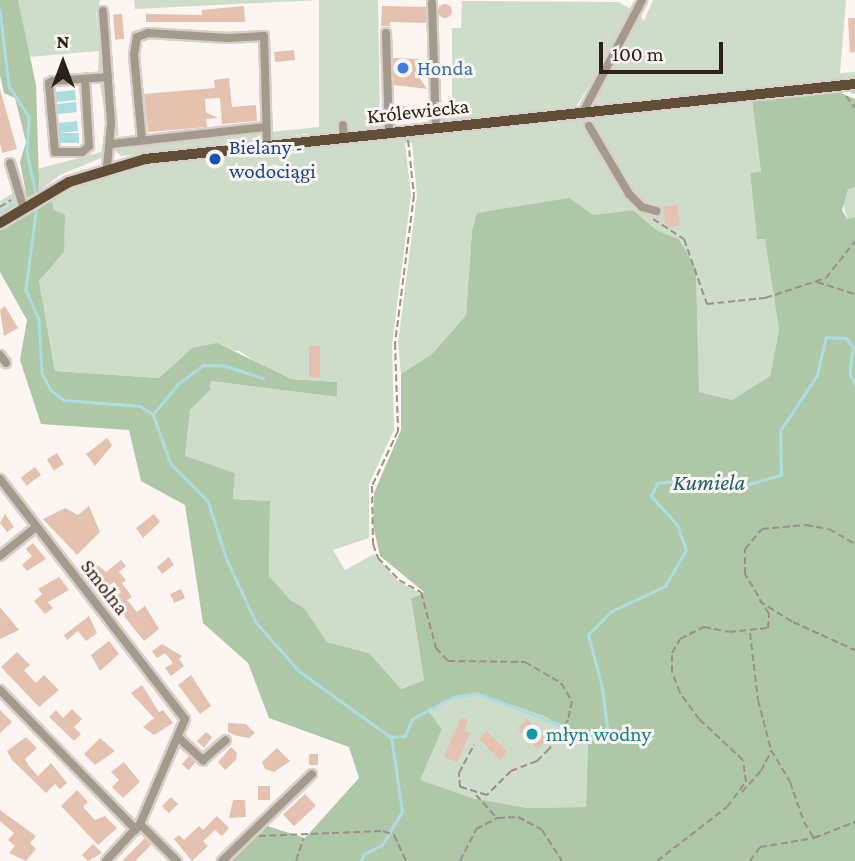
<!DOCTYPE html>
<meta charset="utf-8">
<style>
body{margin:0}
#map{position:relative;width:855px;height:861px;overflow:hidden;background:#fdf5f1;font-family:"Crimson Pro",serif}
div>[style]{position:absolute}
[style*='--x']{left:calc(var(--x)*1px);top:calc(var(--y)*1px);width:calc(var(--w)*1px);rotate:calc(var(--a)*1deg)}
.green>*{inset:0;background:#cdddc9;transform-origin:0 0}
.forest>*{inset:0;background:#aec7a7}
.water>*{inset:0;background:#abdce2;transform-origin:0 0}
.stream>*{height:2.5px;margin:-1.25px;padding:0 1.25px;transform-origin:1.25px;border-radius:1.25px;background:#abdce2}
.building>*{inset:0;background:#e5c1b0;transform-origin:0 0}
.round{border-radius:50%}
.path>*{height:2px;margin-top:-1px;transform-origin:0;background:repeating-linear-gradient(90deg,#9b908b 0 7px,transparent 0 10.5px)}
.roads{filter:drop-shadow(2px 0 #d8cfca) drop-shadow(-2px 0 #d8cfca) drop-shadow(0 2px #d8cfca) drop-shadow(0 -2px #d8cfca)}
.minor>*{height:8px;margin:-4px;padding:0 4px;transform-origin:4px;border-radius:4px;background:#a49a8c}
.major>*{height:10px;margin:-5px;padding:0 5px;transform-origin:5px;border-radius:5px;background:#604e36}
.dots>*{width:19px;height:19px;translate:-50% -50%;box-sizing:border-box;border:4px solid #fdf5f1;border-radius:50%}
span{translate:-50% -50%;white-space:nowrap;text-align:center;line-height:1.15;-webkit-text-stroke:6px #fdf5f1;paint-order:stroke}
.shop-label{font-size:21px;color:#366cbe}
.left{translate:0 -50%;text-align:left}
.street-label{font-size:21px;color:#2d2019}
.transit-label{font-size:21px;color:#164399}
.culture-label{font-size:21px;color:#0d838f}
.water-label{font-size:23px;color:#206167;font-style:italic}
.north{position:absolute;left:28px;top:28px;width:70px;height:70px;-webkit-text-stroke:5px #fdf5f1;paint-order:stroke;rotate:0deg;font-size:19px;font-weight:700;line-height:28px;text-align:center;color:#2d2019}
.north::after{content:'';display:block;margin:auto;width:24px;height:32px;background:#2d2019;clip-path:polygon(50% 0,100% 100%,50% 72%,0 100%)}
.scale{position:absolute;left:599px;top:42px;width:124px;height:32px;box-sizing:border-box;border:4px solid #2d2019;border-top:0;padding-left:9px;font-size:21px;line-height:24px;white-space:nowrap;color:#2d2019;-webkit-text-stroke:5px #fdf5f1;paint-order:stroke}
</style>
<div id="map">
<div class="green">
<div style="clip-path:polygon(18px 0,100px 0,96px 14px,103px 71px,98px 73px,99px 51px,29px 57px)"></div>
<div style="clip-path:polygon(134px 0,378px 0,380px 121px,385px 126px,348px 132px,342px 125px,338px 134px,303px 134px,278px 140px,269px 136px,269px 132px,319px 127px,319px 0,135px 9px)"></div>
<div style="clip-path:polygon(653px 0,846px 0,840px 73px,855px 72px,855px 80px,594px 107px,591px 103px,639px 14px,644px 21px)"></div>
<div style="clip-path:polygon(462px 1px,618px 2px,633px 10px,605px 61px,598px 57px,602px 65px,576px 107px,441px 121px,438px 116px,452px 114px,452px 28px,461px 28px)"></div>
<div style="clip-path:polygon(105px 11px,107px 11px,119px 137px,116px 135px)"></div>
<div style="clip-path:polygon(99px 79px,105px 83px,108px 120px,104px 152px,101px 158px,60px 175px,38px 192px,37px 169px,101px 152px,107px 124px)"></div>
<div style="clip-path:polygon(752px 100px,761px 173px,750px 174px,757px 238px,765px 238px,779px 330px,770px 376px,732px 400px,699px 392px,696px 268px,679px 239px,658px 231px,633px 210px,472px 231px,466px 315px,432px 354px,401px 374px,398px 343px,417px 195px,412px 143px,405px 143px,411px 195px,392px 344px,394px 430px,369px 484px,369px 538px,333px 550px,345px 570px,374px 554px,398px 581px,420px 593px,411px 600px,424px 680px,400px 689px,369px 653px,327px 642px,305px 609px,290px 601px,269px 576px,270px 501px,233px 499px,235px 473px,185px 457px,190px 409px,210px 390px,211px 381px,336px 397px,337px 382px,291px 379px,266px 370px,240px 351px,192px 348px,159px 378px,55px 371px,39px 281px,64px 252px,51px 195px,65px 188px,152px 161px)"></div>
<div style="left:432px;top:117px;width:5px;height:37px;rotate:112deg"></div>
<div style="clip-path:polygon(261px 133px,256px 140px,262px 139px,256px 142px,121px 156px,114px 150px,120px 145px)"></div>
<div style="clip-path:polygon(855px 187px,855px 217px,847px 219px,842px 199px,848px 188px)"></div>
<div style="clip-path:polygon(22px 188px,27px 198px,0 218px,0 201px)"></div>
<div style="clip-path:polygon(477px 693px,546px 717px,588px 739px,586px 807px,528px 808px,472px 798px,419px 780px,442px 729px,427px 711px,453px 697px)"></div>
</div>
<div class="forest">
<div style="clip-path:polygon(0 0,18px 0,36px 85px,39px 181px,38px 192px,27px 198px,20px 162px,26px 142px,15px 98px,4px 93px,0 75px)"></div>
<div style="clip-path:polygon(evenodd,836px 91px,855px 99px,855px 187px,848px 189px,842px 210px,847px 219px,855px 217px,855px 861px,222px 861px,261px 824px,305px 838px,359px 778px,349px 747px,269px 718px,248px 663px,203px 623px,185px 505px,141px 481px,129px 430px,41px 424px,20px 360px,27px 320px,0 272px,0 228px,51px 195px,54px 210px,65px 215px,64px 252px,39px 281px,55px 371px,159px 378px,192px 348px,217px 343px,291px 379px,337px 382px,337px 397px,211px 381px,210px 390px,190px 410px,185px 456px,235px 473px,233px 499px,270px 501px,269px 576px,290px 600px,305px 609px,327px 642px,369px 653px,401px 689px,424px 680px,411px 599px,424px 592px,380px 556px,373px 525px,374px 493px,401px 430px,401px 374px,432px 354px,466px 315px,472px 231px,477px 213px,569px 198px,593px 215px,633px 210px,658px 231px,679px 239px,696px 268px,699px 392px,732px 400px,770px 376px,779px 330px,765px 239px,757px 239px,750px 173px,761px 172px,752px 100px,836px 91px,477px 693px,546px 717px,588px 740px,586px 807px,528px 808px,472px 798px,420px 780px,442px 729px,427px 710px,453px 697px,477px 693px)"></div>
</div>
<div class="water">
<div style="left:75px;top:90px;width:10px;height:21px;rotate:84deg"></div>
<div style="left:76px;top:102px;width:10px;height:21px;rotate:84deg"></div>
<div style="left:77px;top:121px;width:10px;height:21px;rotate:84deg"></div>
<div style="left:79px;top:133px;width:10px;height:21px;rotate:90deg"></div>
</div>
<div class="stream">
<div style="--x:0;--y:10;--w:77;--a:83.2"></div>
<div style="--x:9;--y:86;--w:37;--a:57"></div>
<div style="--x:29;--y:117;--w:35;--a:93"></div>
<div style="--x:27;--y:152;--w:48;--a:78"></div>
<div style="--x:852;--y:92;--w:3;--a:-18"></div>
<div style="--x:37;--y:205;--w:86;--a:97.4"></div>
<div style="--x:26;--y:290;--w:32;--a:66"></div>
<div style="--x:39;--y:319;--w:54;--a:86.8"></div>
<div style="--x:42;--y:373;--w:19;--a:62"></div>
<div style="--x:51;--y:390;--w:16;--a:38"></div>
<div style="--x:64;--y:400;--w:76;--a:4.5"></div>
<div style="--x:140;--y:406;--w:15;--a:32"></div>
<div style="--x:153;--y:414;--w:53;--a:70.2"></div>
<div style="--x:171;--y:464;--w:52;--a:45"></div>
<div style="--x:208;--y:501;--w:62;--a:72.1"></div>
<div style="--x:227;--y:560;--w:68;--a:64.9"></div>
<div style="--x:256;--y:622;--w:65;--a:48.7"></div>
<div style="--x:299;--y:671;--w:113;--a:35.7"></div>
<div style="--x:0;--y:214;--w:16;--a:-35"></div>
<div style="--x:153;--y:414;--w:39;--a:-50"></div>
<div style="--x:178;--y:384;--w:31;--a:-37"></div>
<div style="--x:203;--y:365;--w:23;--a:2"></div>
<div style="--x:226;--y:366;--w:39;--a:18"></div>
<div style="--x:567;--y:728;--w:32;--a:22"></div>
<div style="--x:597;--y:740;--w:16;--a:-50"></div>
<div style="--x:607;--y:728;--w:40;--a:-97.1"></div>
<div style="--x:602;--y:688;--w:55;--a:-104.8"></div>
<div style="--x:588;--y:635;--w:32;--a:-46"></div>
<div style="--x:610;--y:612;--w:61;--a:-25.3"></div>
<div style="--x:665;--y:586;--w:42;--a:-59.7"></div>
<div style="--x:686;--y:550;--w:27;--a:-110"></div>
<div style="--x:677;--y:525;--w:39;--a:-132"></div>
<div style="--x:651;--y:496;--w:14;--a:-65"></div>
<div style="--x:657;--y:483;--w:45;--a:-6.3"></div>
<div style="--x:702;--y:478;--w:47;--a:7.3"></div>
<div style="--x:749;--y:484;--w:33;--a:-16"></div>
<div style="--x:781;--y:475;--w:44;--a:-91.3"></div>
<div style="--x:780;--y:431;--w:67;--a:-56.5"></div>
<div style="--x:817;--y:375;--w:39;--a:-77"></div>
<div style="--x:826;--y:337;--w:20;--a:3"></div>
<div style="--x:846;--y:338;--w:11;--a:52"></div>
<div style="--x:853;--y:347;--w:27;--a:96"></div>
<div style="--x:850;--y:374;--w:11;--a:63"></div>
<div style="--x:391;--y:737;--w:14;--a:-4"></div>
<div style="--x:405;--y:736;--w:18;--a:-68"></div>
<div style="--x:412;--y:719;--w:47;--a:-28.2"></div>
<div style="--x:453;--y:697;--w:24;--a:-9"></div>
<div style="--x:477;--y:693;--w:90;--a:20.9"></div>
<div style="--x:361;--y:861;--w:8;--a:-67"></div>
<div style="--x:364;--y:854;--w:20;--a:-27"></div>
<div style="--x:382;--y:845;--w:39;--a:-59"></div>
<div style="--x:402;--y:812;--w:76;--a:-98.3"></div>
</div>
<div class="building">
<div class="round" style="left:438px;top:4px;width:14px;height:14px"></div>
<div style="clip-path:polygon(244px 6px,245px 22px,146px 22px,146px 14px,202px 15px,202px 10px)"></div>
<div style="clip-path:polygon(382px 6px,426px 7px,426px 23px,390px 22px,390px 26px,381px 26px)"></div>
<div style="left:122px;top:14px;width:25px;height:9px;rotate:85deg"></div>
<div style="clip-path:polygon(848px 18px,855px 18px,855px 52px,850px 53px)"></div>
<div style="left:294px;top:50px;width:10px;height:20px;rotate:84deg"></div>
<div style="clip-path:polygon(393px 58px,419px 59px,419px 77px,427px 89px,394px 85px)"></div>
<div style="clip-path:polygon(229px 78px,232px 107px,256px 105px,257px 121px,222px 124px,220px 98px,205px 99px,206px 112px,218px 118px,206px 119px,207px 127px,148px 132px,144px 94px,215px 88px,214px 80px)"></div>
<div style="clip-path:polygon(0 89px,17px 149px,2px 153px,0 143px)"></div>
<div style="left:677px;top:205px;width:21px;height:14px;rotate:82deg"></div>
<div style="clip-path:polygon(5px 306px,18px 328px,4px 336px,0 310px)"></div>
<div style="left:309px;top:346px;width:11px;height:32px"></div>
<div style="clip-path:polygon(107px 438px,112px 445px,95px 466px,86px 454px)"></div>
<div style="left:57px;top:453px;width:13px;height:12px;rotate:58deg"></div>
<div style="left:35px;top:467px;width:10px;height:18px;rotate:53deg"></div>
<div style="clip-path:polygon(89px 506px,100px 532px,77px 555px,43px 519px,65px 508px,78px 515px)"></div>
<div style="clip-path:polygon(5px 514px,14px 527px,7px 532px,0 523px)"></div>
<div style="clip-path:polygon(154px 514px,160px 522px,143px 538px,136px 528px)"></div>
<div style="clip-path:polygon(33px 543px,46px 559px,27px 571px,22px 565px,32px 556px,26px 549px)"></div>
<div style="clip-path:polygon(169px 557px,174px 565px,162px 574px,157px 567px)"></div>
<div style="clip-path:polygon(91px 560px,106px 572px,121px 560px,126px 566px,119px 572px,126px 580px,122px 583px,132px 597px,127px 600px,137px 612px,145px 606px,159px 629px,144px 641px,111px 600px,121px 592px,114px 582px,104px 590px,85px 565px)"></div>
<div style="clip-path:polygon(59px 577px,69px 590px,48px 602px,53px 608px,45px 614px,34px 601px,42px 594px,38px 589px)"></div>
<div style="left:181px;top:589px;width:10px;height:12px;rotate:66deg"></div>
<div style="clip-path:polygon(0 607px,19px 630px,0 639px)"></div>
<div style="clip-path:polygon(89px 616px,97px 633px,86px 641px,78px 631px,67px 640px,64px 635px)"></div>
<div style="clip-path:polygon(109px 641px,119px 654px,100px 671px,91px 655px)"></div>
<div style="clip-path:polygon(162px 644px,182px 656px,179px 659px,184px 666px,171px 676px,165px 668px,173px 663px,165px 653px,157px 658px,152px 651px)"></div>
<div style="clip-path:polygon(17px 652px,30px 665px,24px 670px,36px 683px,44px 675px,59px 690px,39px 707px,1px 667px)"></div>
<div style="clip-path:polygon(191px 675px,211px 706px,200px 714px,178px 685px)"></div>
<div style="clip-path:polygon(142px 685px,159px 712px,163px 710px,173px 723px,154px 735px,143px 727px,154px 718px,131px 693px)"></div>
<div style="clip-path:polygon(72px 709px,82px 719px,74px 727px,81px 734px,74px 741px,49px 717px,56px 710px,63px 718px)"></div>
<div style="clip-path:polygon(0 710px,12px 722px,0 733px)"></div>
<div style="clip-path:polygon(461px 717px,468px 720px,464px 731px,470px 733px,457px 762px,444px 757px)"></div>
<div style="left:527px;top:719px;width:29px;height:13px;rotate:46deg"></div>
<div style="clip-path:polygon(228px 723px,246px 724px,255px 733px,249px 738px,237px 736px,228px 732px)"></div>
<div style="left:487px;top:731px;width:30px;height:11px;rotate:46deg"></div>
<div style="clip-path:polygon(206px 732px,212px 737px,204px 748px,197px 741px)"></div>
<div style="clip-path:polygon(26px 737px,37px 748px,25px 759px,29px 766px,38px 776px,51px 763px,67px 783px,60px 789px,55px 784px,46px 793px,12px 760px,7px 751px)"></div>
<div style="clip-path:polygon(100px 738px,115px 751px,95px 765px,84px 754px)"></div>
<div style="clip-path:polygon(231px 747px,237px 753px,236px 760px,225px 770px,218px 762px)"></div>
<div style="clip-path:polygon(277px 748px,290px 761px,274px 772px,265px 769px,262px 762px)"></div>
<div style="left:309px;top:754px;width:9px;height:11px"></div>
<div style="left:189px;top:756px;width:9px;height:11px;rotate:41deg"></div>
<div style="clip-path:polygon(124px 762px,140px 782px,123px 798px,112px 787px,119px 780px,111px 772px)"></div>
<div style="left:258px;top:786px;width:12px;height:14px"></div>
<div style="clip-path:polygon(77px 790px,88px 802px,83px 807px,95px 820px,105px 816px,117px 828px,98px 845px,61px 806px)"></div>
<div style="left:305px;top:794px;width:16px;height:30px;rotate:47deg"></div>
<div style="left:171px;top:797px;width:10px;height:13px;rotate:45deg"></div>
<div style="clip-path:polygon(233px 800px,245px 800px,246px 817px,229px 818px)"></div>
<div style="clip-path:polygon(0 810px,36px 836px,30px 843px,36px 849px,26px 861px,9px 853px,15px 846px,8px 840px,14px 833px,0 821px)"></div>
<div style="clip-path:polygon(217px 816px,229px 828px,222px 836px,215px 830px,203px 841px,208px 846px,192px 861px,174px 839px,179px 835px,184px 840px,199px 826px,203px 830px)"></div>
<div style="clip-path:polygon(145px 838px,151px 845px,135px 861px,122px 861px)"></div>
<div style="clip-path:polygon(93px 844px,102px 853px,88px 861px,82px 855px)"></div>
</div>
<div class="path">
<div style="--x:846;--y:96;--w:15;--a:53"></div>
<div style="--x:408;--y:140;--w:55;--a:83.8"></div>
<div style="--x:414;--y:195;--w:149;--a:97.3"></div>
<div style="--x:395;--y:343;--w:88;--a:88"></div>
<div style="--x:398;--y:431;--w:61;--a:115.3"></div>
<div style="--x:372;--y:486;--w:58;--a:89"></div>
<div style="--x:373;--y:544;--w:15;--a:70"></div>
<div style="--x:378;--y:558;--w:30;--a:46"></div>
<div style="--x:399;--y:580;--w:25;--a:29"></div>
<div style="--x:421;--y:592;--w:58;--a:75"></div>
<div style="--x:436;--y:648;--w:18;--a:47"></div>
<div style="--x:448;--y:661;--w:77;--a:0.7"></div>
<div style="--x:525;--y:662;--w:42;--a:30.3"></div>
<div style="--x:561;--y:683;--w:21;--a:59"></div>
<div style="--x:572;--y:701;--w:19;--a:102"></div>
<div style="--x:568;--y:720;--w:35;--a:123"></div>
<div style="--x:549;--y:749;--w:17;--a:135"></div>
<div style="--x:537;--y:761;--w:28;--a:159"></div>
<div style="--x:511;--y:771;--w:34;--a:135"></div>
<div style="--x:487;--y:795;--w:28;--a:-163"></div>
<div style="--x:460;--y:787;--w:14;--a:-94"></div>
<div style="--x:459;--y:773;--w:32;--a:-62"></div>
<div style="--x:0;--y:207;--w:13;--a:-32"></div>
<div style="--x:653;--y:219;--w:37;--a:33"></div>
<div style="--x:684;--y:239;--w:69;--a:70.5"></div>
<div style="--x:707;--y:304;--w:58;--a:-5.9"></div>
<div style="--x:765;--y:298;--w:64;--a:-18.2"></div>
<div style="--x:826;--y:278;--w:47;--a:-51.9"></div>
<div style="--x:817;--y:282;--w:40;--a:18"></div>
<div style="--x:759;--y:601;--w:40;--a:32"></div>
<div style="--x:793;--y:622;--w:68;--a:24.3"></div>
<div style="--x:750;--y:633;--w:67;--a:83.2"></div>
<div style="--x:758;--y:700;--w:52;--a:75.4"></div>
<div style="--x:771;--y:750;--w:37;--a:59"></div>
<div style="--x:790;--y:782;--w:42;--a:70.7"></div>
<div style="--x:804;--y:822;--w:19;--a:58"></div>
<div style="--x:814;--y:838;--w:44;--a:-21.3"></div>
<div style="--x:742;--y:792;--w:28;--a:-48"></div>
<div style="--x:761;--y:771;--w:22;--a:-63"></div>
<div style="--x:476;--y:795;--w:31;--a:48"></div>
<div style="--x:259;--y:836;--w:124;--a:-2.3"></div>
<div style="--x:383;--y:831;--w:12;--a:20"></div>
<div style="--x:394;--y:835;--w:29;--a:65"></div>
<div style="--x:296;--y:861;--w:23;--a:-72"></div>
<div style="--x:460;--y:861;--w:36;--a:-63"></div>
<div style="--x:476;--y:829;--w:25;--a:-27"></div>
<div style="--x:498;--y:818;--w:20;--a:-3"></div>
<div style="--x:518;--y:817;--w:27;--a:28"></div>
<div style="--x:542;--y:830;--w:37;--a:57"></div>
<div style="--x:657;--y:861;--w:88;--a:-37.6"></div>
<div style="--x:727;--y:807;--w:31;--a:-53"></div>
<div style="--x:746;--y:782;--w:22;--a:-98"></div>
<div style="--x:743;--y:760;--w:60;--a:-137"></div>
<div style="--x:699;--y:719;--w:32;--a:-126"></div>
<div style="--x:680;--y:693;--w:22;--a:-111"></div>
<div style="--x:672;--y:672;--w:19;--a:-90"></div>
<div style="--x:672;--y:653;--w:16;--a:-60"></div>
<div style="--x:680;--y:639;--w:27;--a:-27"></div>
<div style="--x:704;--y:627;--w:25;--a:11"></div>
<div style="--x:729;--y:632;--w:39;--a:-6"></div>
<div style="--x:768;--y:628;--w:14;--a:-86"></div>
<div style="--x:769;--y:614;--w:47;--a:-121"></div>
<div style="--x:745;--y:574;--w:25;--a:-90"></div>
<div style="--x:745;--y:549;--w:26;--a:-50"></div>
<div style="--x:762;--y:529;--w:44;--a:-5.2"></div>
<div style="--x:806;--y:525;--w:23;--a:10"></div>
<div style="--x:829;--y:529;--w:30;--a:30"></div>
<div style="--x:750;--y:861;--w:17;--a:-54"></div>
<div style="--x:760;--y:847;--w:55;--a:-9.5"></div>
</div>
<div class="roads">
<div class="minor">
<div style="--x:432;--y:3;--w:126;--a:88.2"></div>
<div style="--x:103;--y:11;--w:112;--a:85.9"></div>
<div style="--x:111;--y:123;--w:44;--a:95.2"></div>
<div style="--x:386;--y:33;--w:100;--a:88.3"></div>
<div style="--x:85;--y:79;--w:67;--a:86.6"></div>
<div style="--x:89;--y:146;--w:9;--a:139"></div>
<div style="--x:82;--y:152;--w:27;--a:180"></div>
<div style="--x:55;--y:152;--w:69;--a:-95"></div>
<div style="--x:49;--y:83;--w:4;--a:-27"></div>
<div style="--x:53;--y:81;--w:55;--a:-4.2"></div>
<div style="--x:582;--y:114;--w:129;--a:-62.2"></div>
<div style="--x:343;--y:125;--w:13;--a:86"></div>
<div style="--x:589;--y:126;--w:79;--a:59.5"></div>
<div style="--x:629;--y:194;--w:18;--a:45"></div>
<div style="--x:642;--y:207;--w:15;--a:16"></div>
<div style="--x:142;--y:140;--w:85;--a:-95.4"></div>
<div style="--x:134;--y:55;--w:18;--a:-81"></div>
<div style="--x:137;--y:37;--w:12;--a:-20"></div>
<div style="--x:148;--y:33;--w:80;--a:3.6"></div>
<div style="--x:228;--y:38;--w:36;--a:-3"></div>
<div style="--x:264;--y:36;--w:110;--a:88.4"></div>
<div style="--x:111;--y:144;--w:156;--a:-6.3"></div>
<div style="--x:10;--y:163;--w:45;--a:73.2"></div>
<div style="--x:0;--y:355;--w:10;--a:53"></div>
<div style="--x:0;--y:479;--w:303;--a:52.4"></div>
<div style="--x:185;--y:719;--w:114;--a:113.2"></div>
<div style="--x:140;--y:824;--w:50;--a:132.6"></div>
<div style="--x:0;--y:556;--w:46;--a:-38.9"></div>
<div style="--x:0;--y:690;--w:195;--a:45.8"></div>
<div style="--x:179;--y:738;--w:33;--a:43"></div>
<div style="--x:203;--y:760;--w:30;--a:-41"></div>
<div style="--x:140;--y:824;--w:52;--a:45"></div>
<div style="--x:222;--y:861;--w:125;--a:-44"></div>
</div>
<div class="major">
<div style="--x:0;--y:223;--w:80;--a:-30.7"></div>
<div style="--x:69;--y:182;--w:79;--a:-16.8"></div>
<div style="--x:145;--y:159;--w:714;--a:-6.03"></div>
</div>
</div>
<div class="dots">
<div style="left:403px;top:68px;background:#3f7fe0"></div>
<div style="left:215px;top:159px;background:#1a4fb4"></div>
<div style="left:532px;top:734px;background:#0f9aa8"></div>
</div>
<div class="shop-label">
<span class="left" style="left:417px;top:68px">Honda</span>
</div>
<div class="street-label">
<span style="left:418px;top:111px;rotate:-6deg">Królewiecka</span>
<span style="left:105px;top:587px;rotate:52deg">Smolna</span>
</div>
<div class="transit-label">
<span class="left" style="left:229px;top:159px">Bielany -<br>wodociągi</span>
</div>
<div class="culture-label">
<span class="left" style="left:546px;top:734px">młyn wodny</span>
</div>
<div class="water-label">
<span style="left:709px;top:482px">Kumiela</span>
</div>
<div class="north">N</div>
<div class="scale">100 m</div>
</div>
